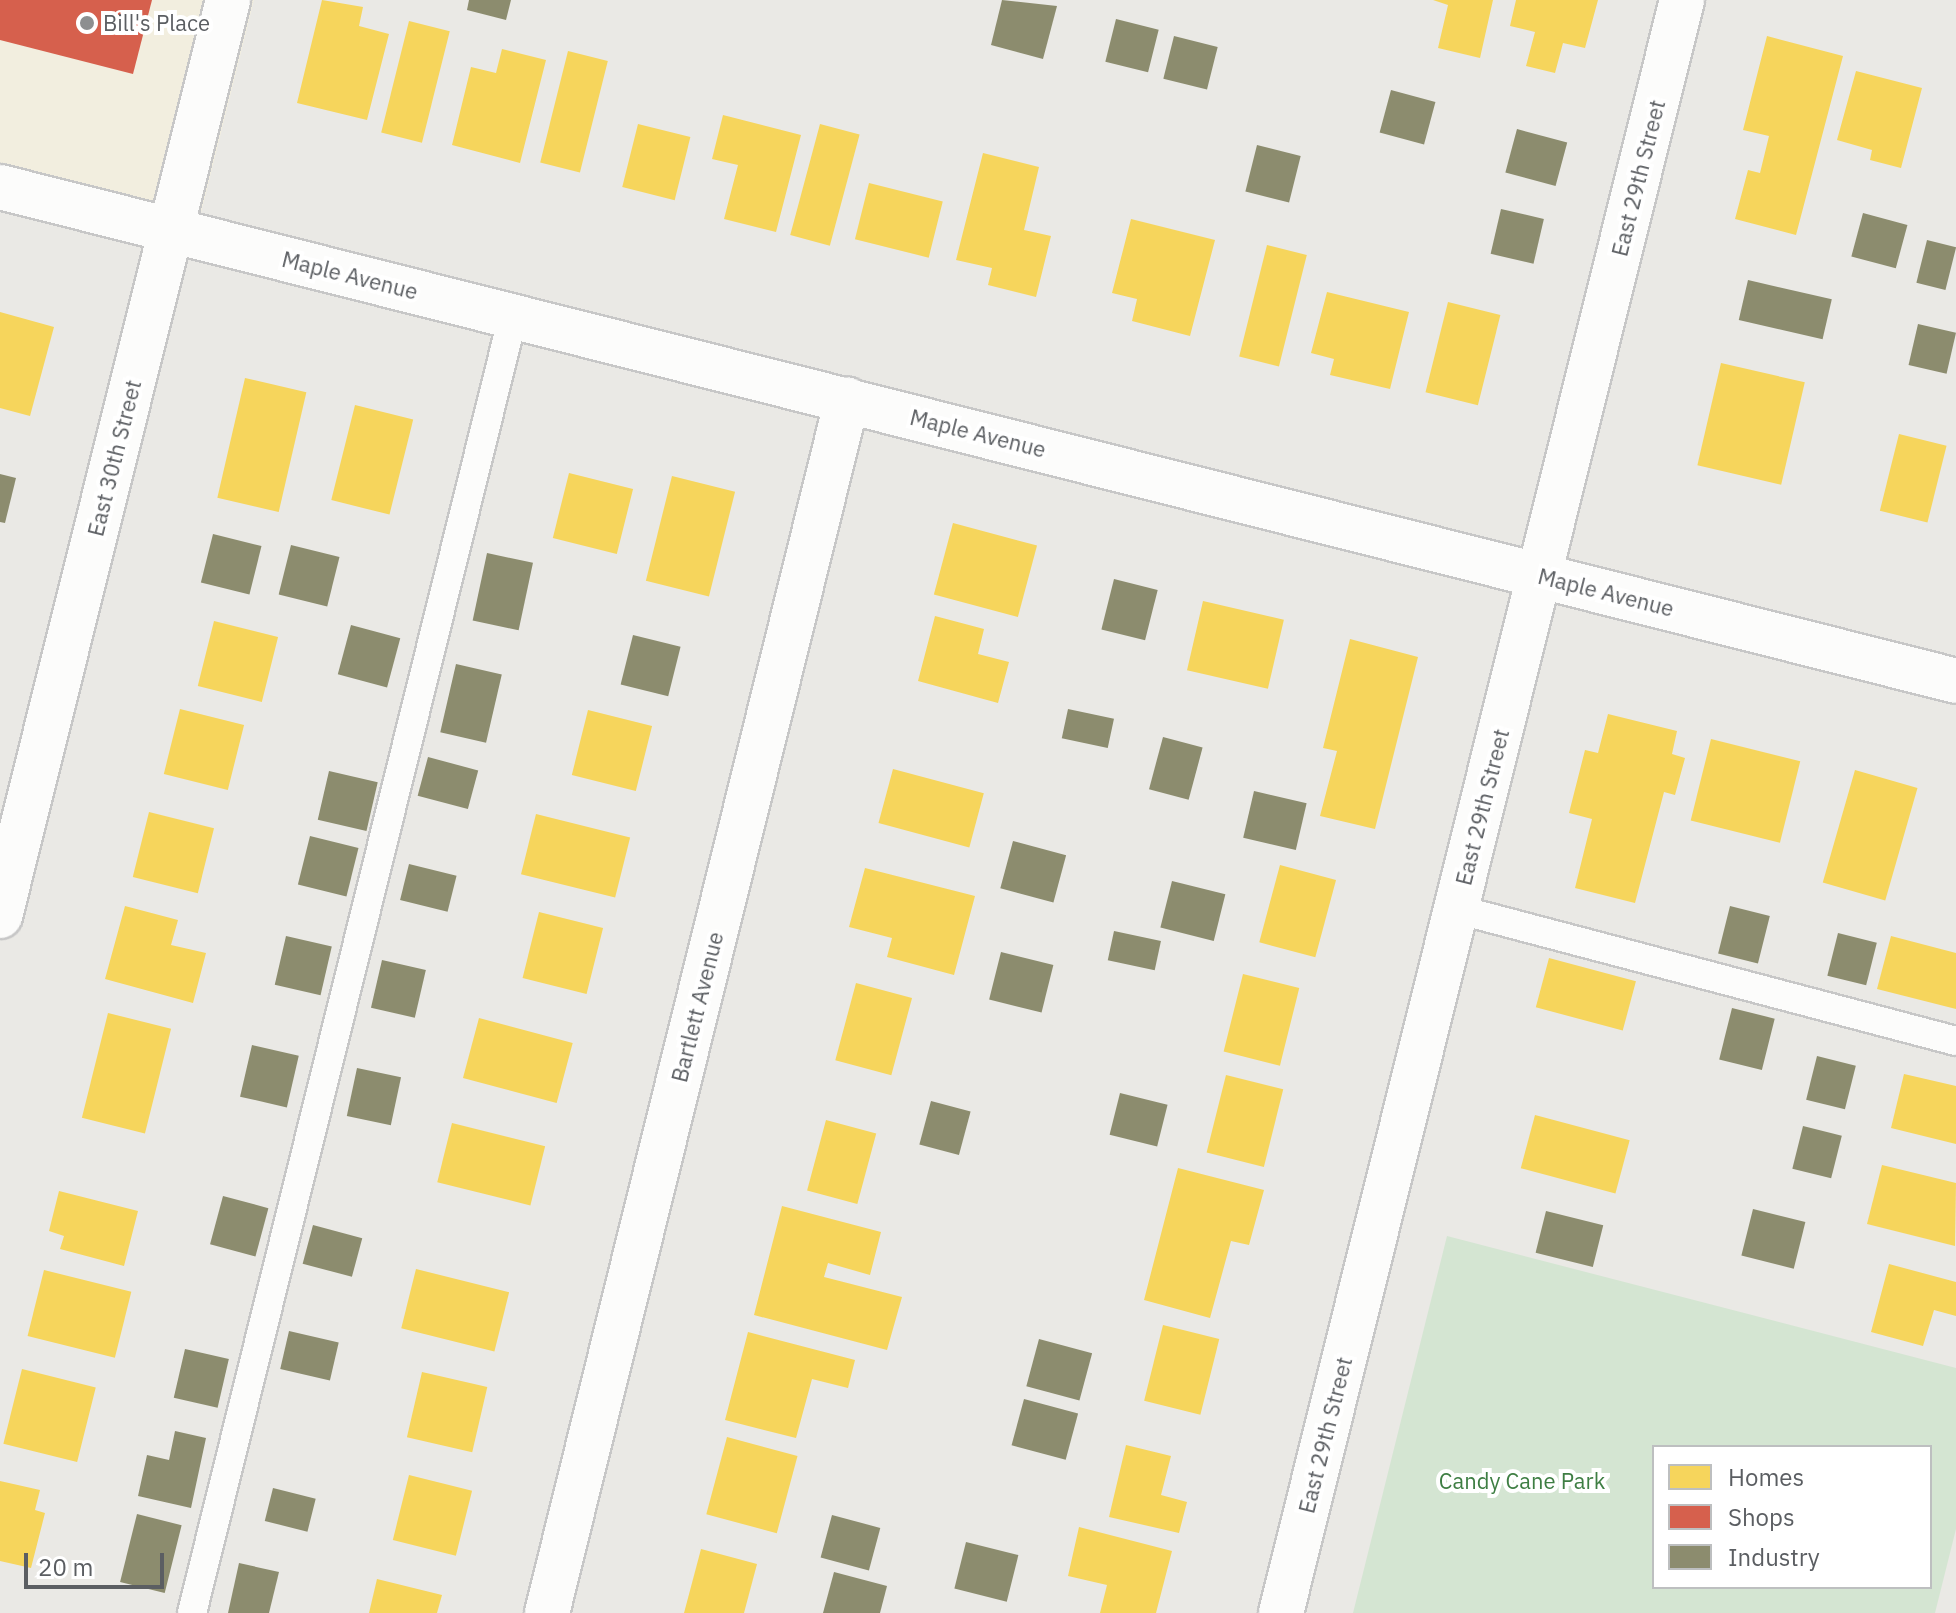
<!DOCTYPE html>
<style>
body{margin:0}
#map{position:relative;width:1956px;height:1613px;overflow:hidden;background:#eae9e5;font-family:"IBM Plex Sans",sans-serif}
div>[style]{position:absolute}
[style*='--x']{left:calc(var(--x)*1px);top:calc(var(--y)*1px);width:calc(var(--w)*1px);rotate:calc(var(--a)*1deg)}
.commercial>*{inset:0;background:#f2eedf}
.green>*{inset:0;background:#d4e5d2}
.homes>*{inset:0;background:#f6d55c;transform-origin:0 0}
.shops>*{inset:0;background:#d6604d}
.industry>*{inset:0;background:#8c8c6e;transform-origin:0 0}
.roads{filter:drop-shadow(2px 0 #c7c7c7) drop-shadow(-2px 0 #c7c7c7) drop-shadow(0 2px #c7c7c7) drop-shadow(0 -2px #c7c7c7)}
.service>*{height:28px;margin:-14px;padding:0 14px;transform-origin:14px;border-radius:14px;background:#fcfcfb}
.minor>*{height:44px;margin:-22px;padding:0 22px;transform-origin:22px;border-radius:22px;background:#fcfcfb}
.tertiary>*{height:44px;margin:-22px;padding:0 22px;transform-origin:22px;border-radius:22px;background:#fcfcfb}
.dots>*{width:22px;height:22px;translate:-50% -50%;box-sizing:border-box;border:4px solid #fff;border-radius:50%}
span{translate:-50% -50%;white-space:nowrap;text-align:center;line-height:1.15;-webkit-text-stroke:8px #fff;paint-order:stroke}
.poi-label{font-size:22px;color:#5b5e62}
.left{translate:0 -50%;text-align:left}
.street-label{font-size:22px;color:#5b5e62}
.park-label{font-size:22px;color:#3e7e43}
.legend{position:absolute;left:1652px;top:1445px;width:280px;height:144px;box-sizing:border-box;background:#fff;border:2px solid #bdbfc0;margin:0;padding:10px 14px;list-style:none;font-size:24px;color:#5b5e62}
.legend li{display:flex;align-items:center;gap:16px;height:40px}
.legend b{width:40px;border:2px solid #bdbfc0}
.scale{position:absolute;left:24px;top:1553px;width:140px;height:36px;box-sizing:border-box;border:4px solid #5b5e62;border-top:0;padding-left:10px;font-size:24px;line-height:28px;white-space:nowrap;color:#5b5e62;-webkit-text-stroke:6px #fff;paint-order:stroke}
</style>
<div id="map">
<div class="commercial">
<div style="clip-path:polygon(0 0,254px 0,201px 213px,0 164px)"></div>
</div>
<div class="green">
<div style="clip-path:polygon(evenodd,1447px 1236px,1956px 1368px,1956px 1529px,1935px 1613px,1353px 1613px,1447px 1236px,1654px 1447px,1930px 1447px,1930px 1587px,1654px 1587px,1654px 1447px)"></div>
</div>
<div class="homes">
<div style="clip-path:polygon(322px 0,363px 7px,359px 26px,389px 34px,367px 120px,297px 103px)"></div>
<div style="clip-path:polygon(1493px 0,1480px 58px,1438px 48px,1448px 5px,1433px 0)"></div>
<div style="clip-path:polygon(1516px 0,1598px 0,1585px 48px,1563px 43px,1555px 73px,1526px 66px,1535px 32px,1510px 26px)"></div>
<div style="left:409px;top:21px;width:42px;height:115px;rotate:14deg"></div>
<div style="clip-path:polygon(1767px 36px,1843px 56px,1796px 235px,1735px 219px,1748px 170px,1760px 173px,1769px 136px,1743px 130px)"></div>
<div style="clip-path:polygon(502px 49px,546px 60px,520px 163px,452px 145px,471px 67px,496px 73px)"></div>
<div style="left:568px;top:51px;width:41px;height:115px;rotate:14deg"></div>
<div style="clip-path:polygon(1856px 71px,1922px 88px,1901px 168px,1870px 160px,1872px 150px,1837px 140px)"></div>
<div style="clip-path:polygon(723px 115px,801px 135px,776px 232px,724px 219px,738px 165px,712px 159px)"></div>
<div style="left:638px;top:124px;width:54px;height:65px;rotate:14deg"></div>
<div style="left:820px;top:124px;width:41px;height:115px;rotate:15deg"></div>
<div style="clip-path:polygon(983px 153px,1039px 167px,1024px 230px,1051px 236px,1036px 297px,988px 285px,992px 268px,956px 260px)"></div>
<div style="left:869px;top:183px;width:76px;height:58px;rotate:14deg"></div>
<div style="clip-path:polygon(1131px 219px,1215px 240px,1190px 336px,1132px 321px,1137px 299px,1112px 293px)"></div>
<div style="left:1267px;top:245px;width:41px;height:115px;rotate:14deg"></div>
<div style="clip-path:polygon(1327px 292px,1409px 312px,1390px 389px,1330px 375px,1334px 359px,1311px 353px)"></div>
<div style="left:1448px;top:302px;width:54px;height:93px;rotate:14deg"></div>
<div style="clip-path:polygon(0 312px,54px 327px,30px 416px,0 408px)"></div>
<div style="left:1721px;top:363px;width:86px;height:105px;rotate:13deg"></div>
<div style="left:245px;top:378px;width:63px;height:123px;rotate:13deg"></div>
<div style="left:355px;top:405px;width:60px;height:98px;rotate:14deg"></div>
<div style="left:1899px;top:434px;width:49px;height:79px;rotate:14deg"></div>
<div style="left:569px;top:473px;width:66px;height:67px;rotate:14deg"></div>
<div style="left:672px;top:476px;width:65px;height:108px;rotate:14deg"></div>
<div style="left:953px;top:523px;width:87px;height:74px;rotate:15deg"></div>
<div style="left:1203px;top:601px;width:83px;height:71px;rotate:13deg"></div>
<div style="clip-path:polygon(935px 616px,984px 629px,978px 654px,1009px 662px,998px 703px,918px 681px)"></div>
<div style="left:214px;top:621px;width:66px;height:67px;rotate:14deg"></div>
<div style="clip-path:polygon(1350px 639px,1418px 657px,1375px 829px,1320px 816px,1337px 751px,1323px 748px)"></div>
<div style="left:180px;top:709px;width:66px;height:67px;rotate:14deg"></div>
<div style="left:588px;top:710px;width:66px;height:67px;rotate:14deg"></div>
<div style="clip-path:polygon(1608px 714px,1677px 731px,1672px 754px,1685px 758px,1675px 795px,1664px 792px,1635px 903px,1575px 888px,1592px 819px,1569px 813px,1585px 750px,1598px 753px)"></div>
<div style="left:1711px;top:739px;width:92px;height:84px;rotate:14deg"></div>
<div style="left:893px;top:769px;width:94px;height:56px;rotate:15deg"></div>
<div style="left:1855px;top:770px;width:65px;height:117px;rotate:16deg"></div>
<div style="left:149px;top:812px;width:67px;height:67px;rotate:14deg"></div>
<div style="left:536px;top:814px;width:97px;height:62px;rotate:14deg"></div>
<div style="left:1280px;top:865px;width:58px;height:80px;rotate:15deg"></div>
<div style="clip-path:polygon(865px 868px,975px 896px,954px 975px,887px 957px,892px 938px,849px 927px)"></div>
<div style="clip-path:polygon(125px 906px,178px 920px,171px 945px,206px 953px,193px 1003px,105px 979px)"></div>
<div style="left:539px;top:912px;width:66px;height:68px;rotate:14deg"></div>
<div style="clip-path:polygon(1891px 936px,1956px 953px,1956px 1009px,1877px 989px)"></div>
<div style="left:1549px;top:958px;width:90px;height:51px;rotate:15deg"></div>
<div style="left:1243px;top:974px;width:58px;height:80px;rotate:14deg"></div>
<div style="left:856px;top:983px;width:58px;height:80px;rotate:15deg"></div>
<div style="left:108px;top:1013px;width:65px;height:108px;rotate:14deg"></div>
<div style="left:479px;top:1018px;width:97px;height:62px;rotate:15deg"></div>
<div style="clip-path:polygon(1904px 1074px,1956px 1086px,1956px 1144px,1891px 1128px)"></div>
<div style="left:1226px;top:1075px;width:59px;height:80px;rotate:14deg"></div>
<div style="left:1535px;top:1115px;width:98px;height:55px;rotate:15deg"></div>
<div style="left:826px;top:1120px;width:52px;height:73px;rotate:15deg"></div>
<div style="left:452px;top:1123px;width:96px;height:61px;rotate:14deg"></div>
<div style="clip-path:polygon(1882px 1165px,1956px 1183px,1955px 1246px,1867px 1224px)"></div>
<div style="clip-path:polygon(1178px 1168px,1264px 1190px,1249px 1245px,1231px 1241px,1210px 1318px,1144px 1300px)"></div>
<div style="clip-path:polygon(59px 1191px,138px 1211px,124px 1266px,60px 1249px,64px 1236px,49px 1231px)"></div>
<div style="clip-path:polygon(782px 1206px,881px 1232px,870px 1275px,828px 1263px,824px 1277px,902px 1297px,887px 1350px,754px 1315px)"></div>
<div style="clip-path:polygon(1889px 1264px,1956px 1282px,1956px 1316px,1934px 1310px,1923px 1346px,1871px 1332px)"></div>
<div style="left:416px;top:1269px;width:96px;height:61px;rotate:14deg"></div>
<div style="left:44px;top:1270px;width:90px;height:68px;rotate:14deg"></div>
<div style="left:1163px;top:1325px;width:58px;height:78px;rotate:14deg"></div>
<div style="clip-path:polygon(748px 1332px,855px 1360px,848px 1388px,812px 1379px,796px 1438px,725px 1420px)"></div>
<div style="left:22px;top:1369px;width:76px;height:77px;rotate:14deg"></div>
<div style="left:422px;top:1372px;width:67px;height:67px;rotate:13deg"></div>
<div style="left:727px;top:1437px;width:73px;height:80px;rotate:15deg"></div>
<div style="clip-path:polygon(1126px 1445px,1171px 1456px,1161px 1495px,1187px 1502px,1179px 1533px,1109px 1517px)"></div>
<div style="left:409px;top:1475px;width:65px;height:67px;rotate:14deg"></div>
<div style="clip-path:polygon(0 1481px,40px 1490px,35px 1510px,45px 1513px,31px 1568px,0 1561px)"></div>
<div style="clip-path:polygon(1079px 1527px,1172px 1551px,1156px 1613px,1100px 1613px,1107px 1585px,1068px 1576px)"></div>
<div style="clip-path:polygon(701px 1549px,757px 1564px,744px 1613px,684px 1613px)"></div>
<div style="clip-path:polygon(377px 1579px,442px 1595px,437px 1613px,369px 1613px)"></div>
</div>
<div class="shops">
<div style="clip-path:polygon(0 0,152px 0,133px 74px,0 40px)"></div>
</div>
<div class="industry">
<div style="clip-path:polygon(469px 0,511px 0,506px 20px,467px 10px)"></div>
<div style="clip-path:polygon(1002px 0,1057px 6px,1043px 59px,991px 45px)"></div>
<div style="left:1116px;top:19px;width:44px;height:44px;rotate:14deg"></div>
<div style="left:1174px;top:36px;width:45px;height:44px;rotate:14deg"></div>
<div style="left:1391px;top:90px;width:46px;height:44px;rotate:15deg"></div>
<div style="left:1517px;top:129px;width:52px;height:45px;rotate:15deg"></div>
<div style="left:1257px;top:145px;width:45px;height:48px;rotate:14deg"></div>
<div style="left:1501px;top:209px;width:44px;height:46px;rotate:13deg"></div>
<div style="left:1863px;top:213px;width:46px;height:45px;rotate:15deg"></div>
<div style="left:1927px;top:240px;width:30px;height:44px;rotate:14deg"></div>
<div style="left:1748px;top:280px;width:86px;height:41px;rotate:13deg"></div>
<div style="left:1918px;top:324px;width:39px;height:42px;rotate:13deg"></div>
<div style="clip-path:polygon(0 474px,16px 478px,5px 523px,0 522px)"></div>
<div style="left:213px;top:534px;width:50px;height:50px;rotate:14deg"></div>
<div style="left:291px;top:545px;width:50px;height:51px;rotate:14deg"></div>
<div style="left:487px;top:553px;width:47px;height:69px;rotate:12deg"></div>
<div style="left:1114px;top:579px;width:45px;height:52px;rotate:14deg"></div>
<div style="left:351px;top:625px;width:51px;height:51px;rotate:15deg"></div>
<div style="left:633px;top:635px;width:49px;height:51px;rotate:14deg"></div>
<div style="left:456px;top:664px;width:47px;height:70px;rotate:13deg"></div>
<div style="left:1068px;top:709px;width:47px;height:30px;rotate:12deg"></div>
<div style="left:1163px;top:737px;width:41px;height:54px;rotate:15deg"></div>
<div style="left:428px;top:757px;width:52px;height:40px;rotate:15deg"></div>
<div style="left:329px;top:771px;width:50px;height:50px;rotate:13deg"></div>
<div style="left:1254px;top:791px;width:54px;height:48px;rotate:13deg"></div>
<div style="left:310px;top:836px;width:50px;height:50px;rotate:14deg"></div>
<div style="left:1013px;top:841px;width:55px;height:49px;rotate:15deg"></div>
<div style="left:409px;top:864px;width:49px;height:37px;rotate:14deg"></div>
<div style="left:1172px;top:881px;width:55px;height:48px;rotate:14deg"></div>
<div style="left:1730px;top:906px;width:41px;height:49px;rotate:14deg"></div>
<div style="left:1114px;top:931px;width:48px;height:30px;rotate:12deg"></div>
<div style="left:1838px;top:933px;width:40px;height:44px;rotate:14deg"></div>
<div style="left:286px;top:936px;width:47px;height:50px;rotate:13deg"></div>
<div style="left:1001px;top:952px;width:54px;height:49px;rotate:14deg"></div>
<div style="left:382px;top:960px;width:45px;height:49px;rotate:13deg"></div>
<div style="left:1732px;top:1008px;width:44px;height:53px;rotate:14deg"></div>
<div style="left:252px;top:1045px;width:48px;height:53px;rotate:13deg"></div>
<div style="left:1817px;top:1056px;width:40px;height:45px;rotate:14deg"></div>
<div style="left:357px;top:1068px;width:45px;height:49px;rotate:12deg"></div>
<div style="left:1120px;top:1093px;width:49px;height:43px;rotate:14deg"></div>
<div style="left:931px;top:1101px;width:41px;height:45px;rotate:15deg"></div>
<div style="left:1803px;top:1126px;width:40px;height:44px;rotate:14deg"></div>
<div style="left:223px;top:1196px;width:47px;height:50px;rotate:15deg"></div>
<div style="left:1753px;top:1209px;width:54px;height:48px;rotate:14deg"></div>
<div style="left:1546px;top:1211px;width:59px;height:43px;rotate:14deg"></div>
<div style="left:313px;top:1225px;width:51px;height:40px;rotate:15deg"></div>
<div style="left:289px;top:1331px;width:51px;height:39px;rotate:13deg"></div>
<div style="left:1039px;top:1339px;width:55px;height:49px;rotate:15deg"></div>
<div style="left:185px;top:1349px;width:45px;height:50px;rotate:13deg"></div>
<div style="left:1024px;top:1399px;width:56px;height:48px;rotate:15deg"></div>
<div style="clip-path:polygon(175px 1431px,206px 1438px,191px 1508px,138px 1496px,147px 1455px,169px 1460px)"></div>
<div style="left:273px;top:1488px;width:44px;height:34px;rotate:14deg"></div>
<div style="left:137px;top:1514px;width:46px;height:70px;rotate:14deg"></div>
<div style="left:832px;top:1515px;width:50px;height:44px;rotate:15deg"></div>
<div style="left:966px;top:1542px;width:54px;height:48px;rotate:14deg"></div>
<div style="clip-path:polygon(239px 1563px,279px 1572px,269px 1613px,228px 1613px)"></div>
<div style="clip-path:polygon(834px 1572px,887px 1586px,880px 1613px,823px 1613px)"></div>
</div>
<div class="roads">
<div class="service">
<div style="--x:1456;--y:909;--w:517;--a:14.79"></div>
<div style="--x:192;--y:1613;--w:1336;--a:-76.1"></div>
</div>
<div class="minor">
<div style="--x:0;--y:916;--w:944;--a:-76.02"></div>
<div style="--x:547;--y:1613;--w:1250;--a:-76.11"></div>
<div style="--x:1281;--y:1613;--w:1662;--a:-76.04"></div>
</div>
<div class="tertiary">
<div style="--x:0;--y:187;--w:2017;--a:14.17"></div>
</div>
</div>
<div class="dots">
<div style="left:87px;top:23px;background:#8d8f90"></div>
</div>
<div class="poi-label">
<span class="left" style="left:103px;top:23px">Bill's Place</span>
</div>
<div class="street-label">
<span style="left:1638px;top:178px;rotate:-76deg">East 29th Street</span>
<span style="left:350px;top:275px;rotate:14deg">Maple Avenue</span>
<span style="left:978px;top:433px;rotate:14deg">Maple Avenue</span>
<span style="left:114px;top:458px;rotate:-76deg">East 30th Street</span>
<span style="left:1606px;top:592px;rotate:14deg">Maple Avenue</span>
<span style="left:1482px;top:807px;rotate:-76deg">East 29th Street</span>
<span style="left:697px;top:1007px;rotate:-76deg">Bartlett Avenue</span>
<span style="left:1325px;top:1435px;rotate:-76deg">East 29th Street</span>
</div>
<div class="park-label">
<span style="left:1522px;top:1481px">Candy Cane Park</span>
</div>
<ul class="legend">
<li><b style="height:22px;background:#f6d55c"></b>Homes</li>
<li><b style="height:22px;background:#d6604d"></b>Shops</li>
<li><b style="height:22px;background:#8c8c6e"></b>Industry</li>
</ul>
<div class="scale">20 m</div>
</div>
